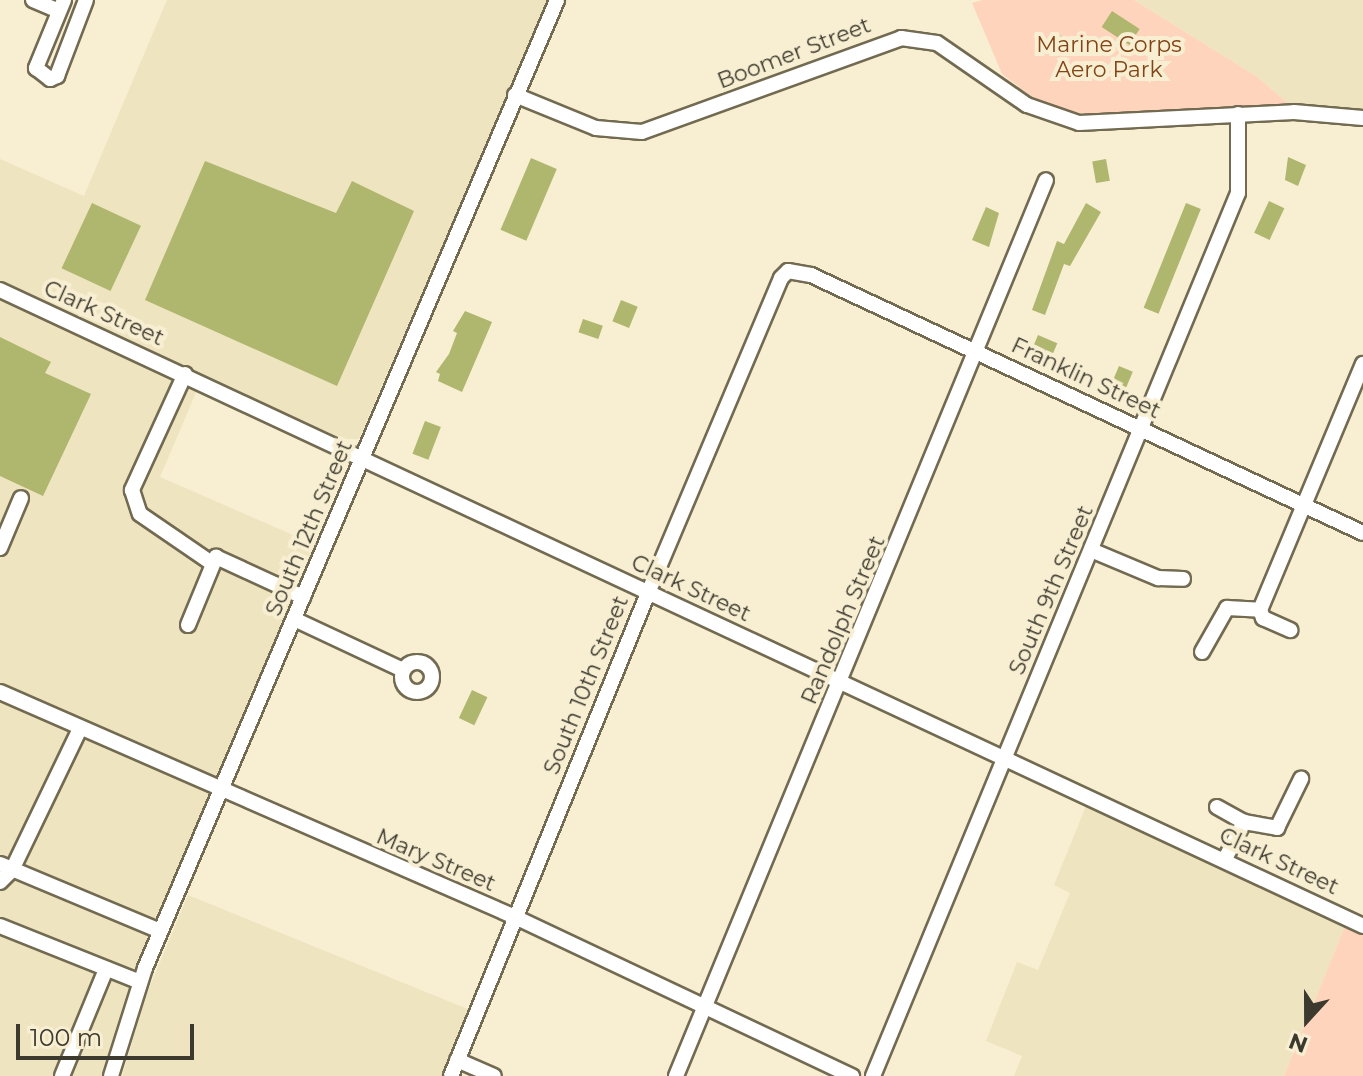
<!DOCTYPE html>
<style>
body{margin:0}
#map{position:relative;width:1363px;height:1076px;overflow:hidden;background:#f8efd3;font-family:Montserrat,sans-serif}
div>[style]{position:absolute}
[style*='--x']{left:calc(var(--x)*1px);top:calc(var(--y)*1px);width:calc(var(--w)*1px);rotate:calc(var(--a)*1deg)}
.built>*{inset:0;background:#eee4c0}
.green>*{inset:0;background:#fed5bc}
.building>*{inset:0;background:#afb66d;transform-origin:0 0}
.roads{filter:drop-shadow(2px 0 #726a51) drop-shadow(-2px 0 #726a51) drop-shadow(0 2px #726a51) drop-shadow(0 -2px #726a51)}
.minor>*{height:14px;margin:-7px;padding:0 7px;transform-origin:7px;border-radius:7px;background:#fff}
.minor>.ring{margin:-7px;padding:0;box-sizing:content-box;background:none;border:14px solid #fff;border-radius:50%}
span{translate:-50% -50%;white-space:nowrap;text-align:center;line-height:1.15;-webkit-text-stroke:8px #f8efd3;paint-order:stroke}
.park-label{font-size:22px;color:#824517}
.street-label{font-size:22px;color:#3c392e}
.north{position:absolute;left:1267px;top:980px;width:80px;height:80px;-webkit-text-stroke:6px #f8efd3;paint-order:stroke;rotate:201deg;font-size:22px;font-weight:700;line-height:32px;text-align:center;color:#3c392e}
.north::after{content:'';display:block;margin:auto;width:28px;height:36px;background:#3c392e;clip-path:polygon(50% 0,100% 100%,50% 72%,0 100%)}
.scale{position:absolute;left:16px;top:1024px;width:178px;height:36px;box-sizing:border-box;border:4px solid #3c392e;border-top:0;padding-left:10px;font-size:24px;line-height:28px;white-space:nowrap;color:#3c392e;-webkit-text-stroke:6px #f8efd3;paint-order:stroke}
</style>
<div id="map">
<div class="built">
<div style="clip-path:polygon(167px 0,548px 0,359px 439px,343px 439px,203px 376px,160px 477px,316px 545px,142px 955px,102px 1076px,0 1076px,0 159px,84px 196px)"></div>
<div style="clip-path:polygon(1134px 0,1363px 0,1363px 109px,1289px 104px,1256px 76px)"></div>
<div style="clip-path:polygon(1088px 801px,1345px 926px,1284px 1076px,1014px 1076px,1022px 1056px,986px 1041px,1017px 962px,1038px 970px,1070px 893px,1054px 885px)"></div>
<div style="clip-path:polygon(188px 895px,470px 1010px,443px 1076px,122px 1076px,145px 998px)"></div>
</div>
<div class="green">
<div style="clip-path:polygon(982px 0,1134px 0,1256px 76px,1289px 104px,1096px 115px,1060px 110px,1040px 103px,1002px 74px,972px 3px)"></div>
<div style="clip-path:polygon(1345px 926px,1363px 935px,1363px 1076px,1284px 1076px)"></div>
</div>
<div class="building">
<div style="left:1112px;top:11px;width:33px;height:19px;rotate:33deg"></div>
<div style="left:1056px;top:34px;width:25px;height:12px;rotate:18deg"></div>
<div style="clip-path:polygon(1288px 157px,1306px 165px,1298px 186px,1285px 180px)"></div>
<div style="left:531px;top:158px;width:28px;height:78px;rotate:23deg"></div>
<div style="left:1106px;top:159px;width:22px;height:14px;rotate:80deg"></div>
<div style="clip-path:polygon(205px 161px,336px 213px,352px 181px,414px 211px,337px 386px,145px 300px)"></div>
<div style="left:1269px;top:201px;width:17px;height:35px;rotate:25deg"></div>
<div style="left:92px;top:203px;width:54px;height:72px;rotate:25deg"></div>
<div style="clip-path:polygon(1086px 203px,1101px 212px,1070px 266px,1064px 264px,1045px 315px,1032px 310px,1057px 241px,1064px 244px)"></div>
<div style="left:1186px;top:203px;width:16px;height:113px;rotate:22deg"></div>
<div style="clip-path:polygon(986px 207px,999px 213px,989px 247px,972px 240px)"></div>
<div style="left:621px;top:300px;width:18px;height:23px;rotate:22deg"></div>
<div style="clip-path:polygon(465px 311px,492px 322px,462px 392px,438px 381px,440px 374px,436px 372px,449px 354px,457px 333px,453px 331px)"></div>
<div style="left:583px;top:319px;width:21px;height:14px;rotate:19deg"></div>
<div style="left:1038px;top:335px;width:21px;height:14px;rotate:23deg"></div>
<div style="clip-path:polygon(0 337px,51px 362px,45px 373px,91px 394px,43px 496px,0 476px)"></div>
<div style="left:1119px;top:366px;width:15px;height:21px;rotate:23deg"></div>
<div style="left:425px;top:421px;width:17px;height:35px;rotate:21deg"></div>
<div style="left:472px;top:690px;width:17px;height:31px;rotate:25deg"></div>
</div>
<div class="roads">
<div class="minor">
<div style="--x:33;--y:0;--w:25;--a:23"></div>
<div style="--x:64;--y:0;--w:74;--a:112.4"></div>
<div style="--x:36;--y:68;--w:18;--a:38"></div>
<div style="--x:50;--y:79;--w:8;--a:-23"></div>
<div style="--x:57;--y:76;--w:81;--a:-69.1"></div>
<div style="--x:515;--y:95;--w:87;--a:22.2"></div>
<div style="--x:596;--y:128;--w:46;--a:5"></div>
<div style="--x:642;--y:132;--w:276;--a:-19.9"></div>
<div style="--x:901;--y:38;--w:36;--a:8"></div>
<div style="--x:937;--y:43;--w:109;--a:34.6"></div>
<div style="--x:1027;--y:105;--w:55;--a:19.1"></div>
<div style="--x:1079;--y:123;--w:215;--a:-2.9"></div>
<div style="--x:1294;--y:112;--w:69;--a:5"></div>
<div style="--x:0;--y:290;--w:1504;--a:25.01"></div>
<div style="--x:185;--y:374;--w:128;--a:114.6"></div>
<div style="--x:132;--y:490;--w:25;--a:72"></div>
<div style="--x:140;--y:514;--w:88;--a:34.4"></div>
<div style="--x:0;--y:548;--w:54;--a:-67.2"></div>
<div style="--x:1091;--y:550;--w:73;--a:22.7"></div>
<div style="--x:1158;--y:578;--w:25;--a:2"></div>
<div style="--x:1260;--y:610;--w:9;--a:69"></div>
<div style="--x:1263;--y:618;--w:30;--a:24"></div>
<div style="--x:294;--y:619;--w:120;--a:25.1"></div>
<div style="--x:188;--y:625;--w:74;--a:-67.6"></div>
<div style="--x:216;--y:557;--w:96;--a:24.7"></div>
<div style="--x:1202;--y:652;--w:51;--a:-60.4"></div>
<div style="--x:1227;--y:608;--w:33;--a:3"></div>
<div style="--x:1260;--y:610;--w:267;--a:-67.3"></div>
<div class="ring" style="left:402px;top:662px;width:16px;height:16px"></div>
<div style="--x:0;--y:692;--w:562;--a:23.6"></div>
<div style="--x:515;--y:917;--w:373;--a:25.3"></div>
<div style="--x:1217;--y:807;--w:31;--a:29"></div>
<div style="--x:1225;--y:859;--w:42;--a:-62.8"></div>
<div style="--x:1244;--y:822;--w:34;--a:10"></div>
<div style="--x:1277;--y:828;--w:55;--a:-63.9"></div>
<div style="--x:0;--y:864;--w:173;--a:22.7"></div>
<div style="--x:0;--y:882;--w:17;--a:-45"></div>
<div style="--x:12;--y:870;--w:157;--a:-64.3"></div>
<div style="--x:0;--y:926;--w:151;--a:21.8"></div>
<div style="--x:457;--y:1060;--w:40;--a:23.4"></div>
<div style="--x:62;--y:1076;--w:116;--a:-67.6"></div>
<div style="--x:111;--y:1076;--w:113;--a:-72.5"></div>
<div style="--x:145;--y:968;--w:1052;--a:-66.94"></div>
<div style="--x:451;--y:1076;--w:522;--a:-67.81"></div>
<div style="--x:648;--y:593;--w:342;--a:-67.1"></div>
<div style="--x:781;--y:278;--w:10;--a:-45"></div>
<div style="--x:788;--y:271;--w:23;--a:10"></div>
<div style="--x:811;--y:275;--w:609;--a:25.05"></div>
<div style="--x:676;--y:1076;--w:969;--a:-67.56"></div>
<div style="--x:873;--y:1076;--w:955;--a:-67.54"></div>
<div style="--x:1238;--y:193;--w:79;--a:-90"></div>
</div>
</div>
<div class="park-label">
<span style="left:1109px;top:57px">Marine Corps<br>Aero Park</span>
</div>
<div class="street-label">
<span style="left:794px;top:53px;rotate:-21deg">Boomer Street</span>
<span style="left:104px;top:313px;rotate:24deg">Clark Street</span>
<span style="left:1086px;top:378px;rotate:25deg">Franklin Street</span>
<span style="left:309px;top:528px;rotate:-67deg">South 12th Street</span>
<span style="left:691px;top:588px;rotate:25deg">Clark Street</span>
<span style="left:1051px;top:590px;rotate:-67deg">South 9th Street</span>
<span style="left:843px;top:620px;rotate:-67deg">Randolph Street</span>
<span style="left:586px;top:685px;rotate:-68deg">South 10th Street</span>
<span style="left:436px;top:860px;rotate:23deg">Mary Street</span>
<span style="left:1279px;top:861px;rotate:25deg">Clark Street</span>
</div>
<div class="north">N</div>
<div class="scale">100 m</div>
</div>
